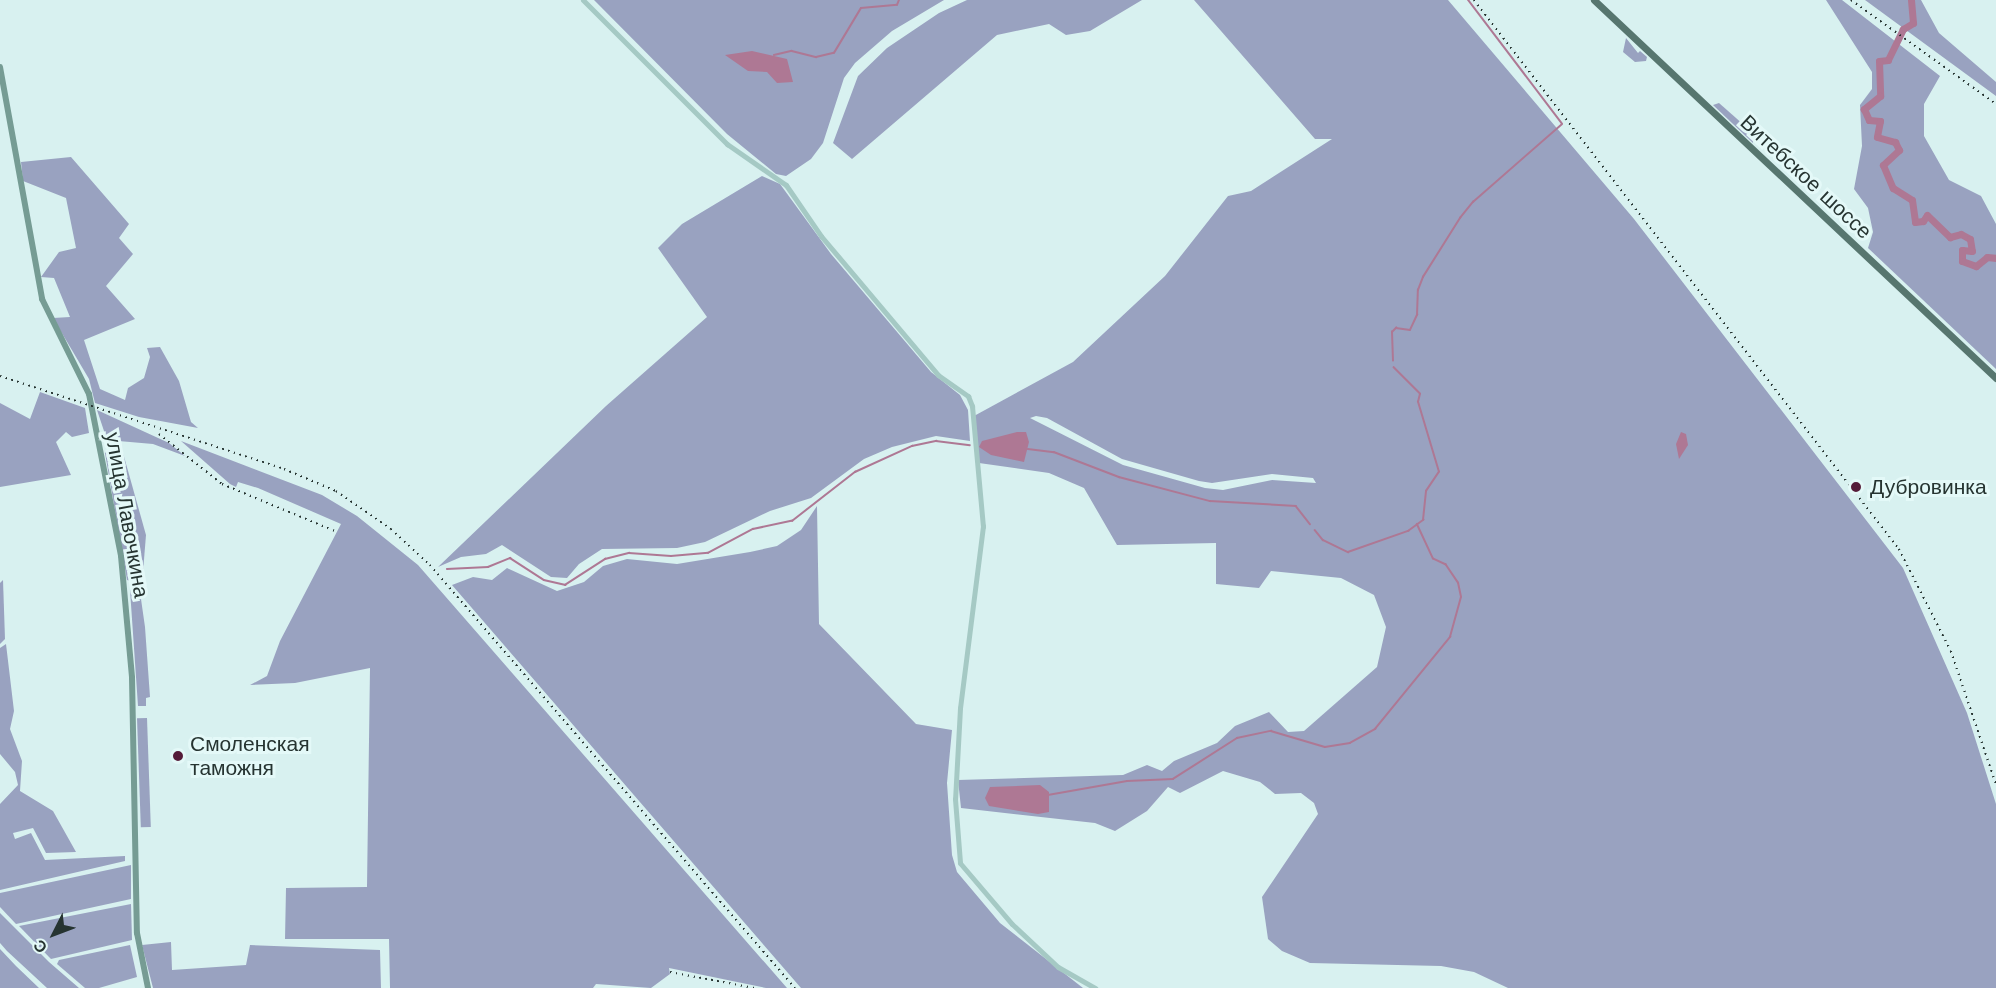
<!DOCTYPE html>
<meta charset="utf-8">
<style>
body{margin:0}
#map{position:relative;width:1996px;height:988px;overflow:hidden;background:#d8f1f0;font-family:"Work Sans",sans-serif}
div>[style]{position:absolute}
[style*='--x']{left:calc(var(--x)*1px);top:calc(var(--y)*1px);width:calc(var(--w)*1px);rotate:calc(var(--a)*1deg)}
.green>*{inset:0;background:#99a2c0;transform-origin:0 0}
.water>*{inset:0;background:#ae7894}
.stream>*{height:1.5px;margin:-0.75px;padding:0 0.75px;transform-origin:0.75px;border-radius:0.75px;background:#ae7894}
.river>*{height:7px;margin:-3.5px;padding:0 3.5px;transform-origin:3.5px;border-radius:3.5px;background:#ae7894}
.tertiary>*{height:5px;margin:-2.5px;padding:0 2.5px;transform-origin:2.5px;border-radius:2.5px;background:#a5c9c4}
.secondary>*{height:6px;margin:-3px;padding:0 3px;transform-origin:3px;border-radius:3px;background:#769c94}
.primary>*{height:7px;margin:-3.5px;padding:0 3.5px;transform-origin:3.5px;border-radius:3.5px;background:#57766f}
.rail>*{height:1.5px;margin-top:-0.75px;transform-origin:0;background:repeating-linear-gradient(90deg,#263431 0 1.5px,transparent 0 6px)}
.dots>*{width:16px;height:16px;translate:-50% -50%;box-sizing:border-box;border:3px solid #e4f9f8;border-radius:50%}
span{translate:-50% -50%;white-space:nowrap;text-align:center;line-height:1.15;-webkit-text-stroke:6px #e4f9f8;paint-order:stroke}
.street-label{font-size:21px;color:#263431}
.poi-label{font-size:21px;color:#263431}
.left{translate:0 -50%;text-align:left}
.north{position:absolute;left:24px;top:904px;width:60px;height:60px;-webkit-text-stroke:4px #e4f9f8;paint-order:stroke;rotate:228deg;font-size:16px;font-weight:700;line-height:24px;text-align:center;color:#263431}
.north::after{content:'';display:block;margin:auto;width:21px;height:27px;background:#263431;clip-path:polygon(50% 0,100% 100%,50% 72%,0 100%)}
</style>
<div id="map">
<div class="green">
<div style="clip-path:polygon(594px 0,944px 0,892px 31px,855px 63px,844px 78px,823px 143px,811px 159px,786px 176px,776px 174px,727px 134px)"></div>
<div style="clip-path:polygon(967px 0,1142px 0,1090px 31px,1066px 35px,1049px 24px,997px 35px,852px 159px,833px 143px,858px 76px,887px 48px,939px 13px)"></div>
<div style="clip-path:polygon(evenodd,1194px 0,1448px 0,1634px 219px,1903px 568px,1967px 713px,1996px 804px,1996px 988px,1508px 988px,1474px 972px,1441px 966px,1310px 963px,1282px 951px,1268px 939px,1262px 897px,1318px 814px,1314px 803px,1301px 793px,1275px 794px,1260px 782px,1223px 771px,1180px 793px,1168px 787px,1147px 811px,1115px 831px,1095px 823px,961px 808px,958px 780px,1123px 775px,1147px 765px,1162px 771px,1174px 761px,1217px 743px,1235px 726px,1269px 712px,1288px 732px,1304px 731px,1377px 667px,1386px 627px,1374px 595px,1341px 578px,1271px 571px,1259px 588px,1216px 584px,1216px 543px,1117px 545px,1084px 488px,1049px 473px,979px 463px,974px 416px,1073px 362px,1165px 276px,1228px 196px,1251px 191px,1332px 139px,1315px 139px,1194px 0,1036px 416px,1047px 418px,1122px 459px,1199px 481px,1212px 483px,1272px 474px,1313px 478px,1316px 483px,1272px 480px,1223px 490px,1205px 488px,1123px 465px,1030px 418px,1036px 416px)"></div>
<div style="clip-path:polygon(1826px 0,1842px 0,1940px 76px,1924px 104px,1924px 136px,1949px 180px,1981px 196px,1996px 224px,1996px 369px,1868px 248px,1873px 232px,1868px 208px,1854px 189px,1862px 146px,1860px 105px,1872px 89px,1872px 72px)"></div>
<div style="clip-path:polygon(1865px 0,1921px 0,1939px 33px,1996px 82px,1996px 96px)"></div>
<div style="clip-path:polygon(1626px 38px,1638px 53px,1640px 51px,1647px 57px,1646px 61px,1635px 62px,1623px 52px)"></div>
<div style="clip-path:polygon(1719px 103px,1753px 133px,1753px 143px,1713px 105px)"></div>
<div style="clip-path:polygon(71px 157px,129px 224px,119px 238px,133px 254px,106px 286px,135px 319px,84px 340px,100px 389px,125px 400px,128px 388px,144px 378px,150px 357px,147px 348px,160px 347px,179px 381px,191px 422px,198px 428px,139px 417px,95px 403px,89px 379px,53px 318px,70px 317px,54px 278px,41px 277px,59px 252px,76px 248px,66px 198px,23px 181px,21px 162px)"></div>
<div style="clip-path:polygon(762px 176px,780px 184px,831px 254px,931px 372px,960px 395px,968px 410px,970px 441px,936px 436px,892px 447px,864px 459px,811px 498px,770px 511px,705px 542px,677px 548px,602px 549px,579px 564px,567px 578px,551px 577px,502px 545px,486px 554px,461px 557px,438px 567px,606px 406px,707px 317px,658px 248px,682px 224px)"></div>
<div style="clip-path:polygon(40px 392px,85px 408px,89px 433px,72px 437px,66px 432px,56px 442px,71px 475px,0 487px,0 403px,30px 419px)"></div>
<div style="clip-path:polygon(97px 410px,169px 443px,185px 456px,153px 444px,107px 440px)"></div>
<div style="clip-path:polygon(181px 441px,322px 495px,357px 516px,418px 565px,787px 988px,766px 988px,669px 968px,670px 974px,651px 988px,596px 984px,593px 988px,390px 988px,389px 939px,285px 939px,286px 888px,367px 887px,370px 668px,295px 683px,250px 685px,267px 676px,280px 641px,341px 524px,258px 488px,238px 482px,236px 487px,230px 484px)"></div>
<div style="clip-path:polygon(110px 449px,123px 453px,146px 535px,142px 584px,127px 580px,105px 453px)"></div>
<div style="clip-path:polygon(817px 506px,819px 624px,916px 724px,952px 730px,947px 783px,952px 855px,957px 872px,1000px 923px,1083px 988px,801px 988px,452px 585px,473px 577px,492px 580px,507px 568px,557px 591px,584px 582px,603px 566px,627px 559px,677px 564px,750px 552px,777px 546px,801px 530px)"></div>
<div style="clip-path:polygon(3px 580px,5px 639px,0 644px,0 583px)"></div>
<div style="clip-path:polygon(130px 590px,141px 599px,145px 627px,150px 697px,146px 698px,146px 706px,138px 706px)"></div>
<div style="clip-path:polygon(6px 644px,14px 711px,10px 729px,22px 761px,20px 791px,53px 811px,76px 852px,46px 853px,33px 828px,13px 833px,15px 839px,31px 833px,45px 860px,125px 856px,125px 861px,0 890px,0 804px,18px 785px,15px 772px,0 754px,0 648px)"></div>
<div style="left:147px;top:718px;width:109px;height:10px;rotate:88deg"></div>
<div style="clip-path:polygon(131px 865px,131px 899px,16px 924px,0 907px,0 893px)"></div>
<div style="clip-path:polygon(131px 904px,132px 940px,51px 959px,19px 926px)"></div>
<div style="clip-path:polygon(0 913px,49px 962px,79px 988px,47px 988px,7px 951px,0 943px)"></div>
<div style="clip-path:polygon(171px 942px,172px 970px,246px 965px,250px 945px,380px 950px,381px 988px,153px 988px,142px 945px)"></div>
<div style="clip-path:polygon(130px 945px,137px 977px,99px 988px,85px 988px,57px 964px,59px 960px)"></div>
<div style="clip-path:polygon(0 949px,16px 966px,39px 988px,0 988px)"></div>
</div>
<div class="water">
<div style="clip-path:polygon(752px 51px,787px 59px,793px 82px,777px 83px,767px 72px,748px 71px,725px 55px)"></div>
<div style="clip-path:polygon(1017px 432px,1026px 432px,1029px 442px,1024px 462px,991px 455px,979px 447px,982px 441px)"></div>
<div style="clip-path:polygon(1681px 432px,1686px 434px,1688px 445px,1679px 459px,1676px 444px)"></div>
<div style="clip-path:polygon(1040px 785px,1049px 792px,1049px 812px,1038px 814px,989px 806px,985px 798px,990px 787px)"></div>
</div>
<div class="stream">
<div style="--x:774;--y:55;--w:18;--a:-13"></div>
<div style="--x:792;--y:51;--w:25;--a:14"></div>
<div style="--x:816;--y:57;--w:18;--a:-13"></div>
<div style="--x:834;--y:53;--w:52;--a:-59"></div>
<div style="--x:861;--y:8;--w:36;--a:-5"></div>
<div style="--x:897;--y:5;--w:5;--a:-68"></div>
<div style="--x:1393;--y:361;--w:29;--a:-92"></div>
<div style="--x:1392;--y:332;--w:6;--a:-45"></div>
<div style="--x:1396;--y:328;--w:14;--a:8"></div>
<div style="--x:1410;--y:330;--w:17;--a:-65"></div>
<div style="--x:1417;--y:315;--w:25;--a:-88"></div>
<div style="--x:1418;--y:290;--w:14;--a:-69"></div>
<div style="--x:1423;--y:277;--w:70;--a:-57.9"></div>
<div style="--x:1460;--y:218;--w:21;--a:-51"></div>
<div style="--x:1473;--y:202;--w:118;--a:-41.2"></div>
<div style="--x:1562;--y:124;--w:156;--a:-127.2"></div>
<div style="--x:1028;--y:449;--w:26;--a:7"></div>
<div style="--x:1054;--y:452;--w:70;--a:21"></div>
<div style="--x:1119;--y:477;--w:94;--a:14.8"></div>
<div style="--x:1210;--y:501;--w:86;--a:3.3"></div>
<div style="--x:1296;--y:506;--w:23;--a:52"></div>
<div style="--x:1315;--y:530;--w:13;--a:51"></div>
<div style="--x:1323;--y:540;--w:28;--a:26"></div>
<div style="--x:1348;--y:552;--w:64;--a:-19.3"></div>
<div style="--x:1408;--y:531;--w:19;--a:-36"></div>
<div style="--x:1423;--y:520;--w:29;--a:-84"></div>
<div style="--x:1426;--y:491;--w:23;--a:-56"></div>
<div style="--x:1439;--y:472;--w:73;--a:-106.7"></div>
<div style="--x:1418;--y:402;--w:8;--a:-76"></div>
<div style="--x:1420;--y:394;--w:37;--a:-135"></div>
<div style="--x:447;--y:569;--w:41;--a:-2.8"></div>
<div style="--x:488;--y:567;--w:24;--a:-22"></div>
<div style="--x:510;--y:558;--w:40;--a:32.9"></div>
<div style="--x:544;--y:580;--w:22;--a:13"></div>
<div style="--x:565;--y:585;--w:48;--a:-33"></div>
<div style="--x:605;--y:559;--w:25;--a:-14"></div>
<div style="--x:629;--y:553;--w:42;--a:4.1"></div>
<div style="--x:671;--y:556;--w:37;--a:-5"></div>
<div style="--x:708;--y:553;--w:51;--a:-28.1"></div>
<div style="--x:753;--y:529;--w:40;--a:-12"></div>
<div style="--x:792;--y:521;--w:80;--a:-37.9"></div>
<div style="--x:855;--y:472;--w:63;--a:-24.5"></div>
<div style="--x:912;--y:446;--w:25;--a:-12"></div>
<div style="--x:936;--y:441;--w:34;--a:7"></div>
<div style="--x:1048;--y:795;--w:80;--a:-10"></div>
<div style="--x:1127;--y:781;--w:46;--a:-2.5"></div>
<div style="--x:1173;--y:779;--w:76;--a:-32.6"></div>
<div style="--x:1237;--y:738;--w:35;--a:-12"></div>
<div style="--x:1271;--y:731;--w:56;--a:16.5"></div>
<div style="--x:1325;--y:747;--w:25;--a:-9"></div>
<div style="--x:1350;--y:743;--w:29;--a:-29"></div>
<div style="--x:1375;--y:729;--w:119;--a:-50.8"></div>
<div style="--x:1450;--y:637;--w:41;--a:-74.6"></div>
<div style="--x:1461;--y:597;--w:14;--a:-102"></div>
<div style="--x:1458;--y:583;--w:22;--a:-124"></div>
<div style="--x:1446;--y:565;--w:14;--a:-155"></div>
<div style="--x:1433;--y:559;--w:38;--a:-115"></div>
</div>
<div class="river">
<div style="--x:1911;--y:0;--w:23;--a:85"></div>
<div style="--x:1913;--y:23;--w:12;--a:149"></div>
<div style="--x:1903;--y:29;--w:34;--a:116"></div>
<div style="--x:1888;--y:60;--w:9;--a:174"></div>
<div style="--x:1879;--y:61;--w:35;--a:88"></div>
<div style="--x:1880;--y:96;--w:21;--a:141"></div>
<div style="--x:1864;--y:109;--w:12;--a:66"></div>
<div style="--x:1869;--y:120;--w:11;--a:5"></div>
<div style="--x:1880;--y:121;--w:16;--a:101"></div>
<div style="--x:1877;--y:137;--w:19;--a:16"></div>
<div style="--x:1895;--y:142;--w:9;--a:63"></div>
<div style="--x:1899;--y:150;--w:22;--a:137"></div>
<div style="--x:1883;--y:165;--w:25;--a:67"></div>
<div style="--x:1893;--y:188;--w:22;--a:32"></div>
<div style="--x:1912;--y:200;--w:22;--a:82"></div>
<div style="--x:1915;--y:222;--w:8;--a:-7"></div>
<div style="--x:1923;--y:221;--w:7;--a:-56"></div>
<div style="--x:1927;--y:215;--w:32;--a:44"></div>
<div style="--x:1950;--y:237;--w:11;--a:-15"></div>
<div style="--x:1961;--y:234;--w:10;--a:29"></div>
<div style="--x:1970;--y:239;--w:12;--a:81"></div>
<div style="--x:1972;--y:251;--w:10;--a:-174"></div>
<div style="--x:1962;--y:250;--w:11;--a:90"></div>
<div style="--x:1962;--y:261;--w:15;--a:20"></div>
<div style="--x:1976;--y:266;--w:14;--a:-39"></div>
<div style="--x:1987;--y:257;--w:9;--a:6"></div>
</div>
<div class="tertiary">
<div style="--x:583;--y:0;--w:204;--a:45"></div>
<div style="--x:727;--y:144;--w:72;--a:34.8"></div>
<div style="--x:786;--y:185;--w:62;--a:55.5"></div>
<div style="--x:821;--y:236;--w:182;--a:49.9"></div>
<div style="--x:938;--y:375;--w:37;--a:35"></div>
<div style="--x:968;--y:396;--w:11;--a:68"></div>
<div style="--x:972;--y:406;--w:121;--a:84.8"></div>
<div style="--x:983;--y:526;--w:183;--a:97.2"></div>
<div style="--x:960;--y:708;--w:91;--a:93.1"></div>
<div style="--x:955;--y:799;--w:64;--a:85.5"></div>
<div style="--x:960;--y:863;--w:80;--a:49.6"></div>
<div style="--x:1012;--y:924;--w:63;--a:43.1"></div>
<div style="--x:1058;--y:967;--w:43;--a:29.6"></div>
</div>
<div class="secondary">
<div style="--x:0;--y:67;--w:236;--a:79.7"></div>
<div style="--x:42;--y:299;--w:106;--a:63.7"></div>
<div style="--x:89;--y:394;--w:165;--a:78.8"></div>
<div style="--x:121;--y:556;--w:122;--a:84.8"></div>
<div style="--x:132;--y:678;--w:255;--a:88.9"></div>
<div style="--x:137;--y:933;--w:56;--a:78.7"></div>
</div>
<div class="primary">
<div style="--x:1594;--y:0;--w:552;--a:43.24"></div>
</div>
<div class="rail">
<div style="--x:1474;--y:0;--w:694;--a:52.26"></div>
<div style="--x:1899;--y:549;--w:114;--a:63"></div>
<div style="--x:1951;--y:651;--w:140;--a:71.3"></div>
<div style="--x:1851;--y:0;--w:178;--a:35.6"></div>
<div style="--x:0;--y:376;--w:299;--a:18.1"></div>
<div style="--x:284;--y:469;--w:56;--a:22.9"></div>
<div style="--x:336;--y:491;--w:67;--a:34.6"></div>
<div style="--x:391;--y:529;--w:53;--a:42.7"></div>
<div style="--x:430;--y:565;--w:559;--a:49.21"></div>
<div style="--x:159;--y:434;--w:80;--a:38.4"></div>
<div style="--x:222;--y:484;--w:122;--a:22.6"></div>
<div style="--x:670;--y:972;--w:86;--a:10.7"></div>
</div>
<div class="dots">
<div style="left:1856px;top:487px;background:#551c39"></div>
<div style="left:178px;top:756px;background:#551c39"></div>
</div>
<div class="street-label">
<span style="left:1806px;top:177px;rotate:43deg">Витебское шоссе</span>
<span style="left:127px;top:515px;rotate:80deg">улица Лавочкина</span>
</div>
<div class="poi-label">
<span class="left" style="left:1870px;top:487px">Дубровинка</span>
<span class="left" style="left:190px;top:756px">Смоленская<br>таможня</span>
</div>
<div class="north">С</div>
</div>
